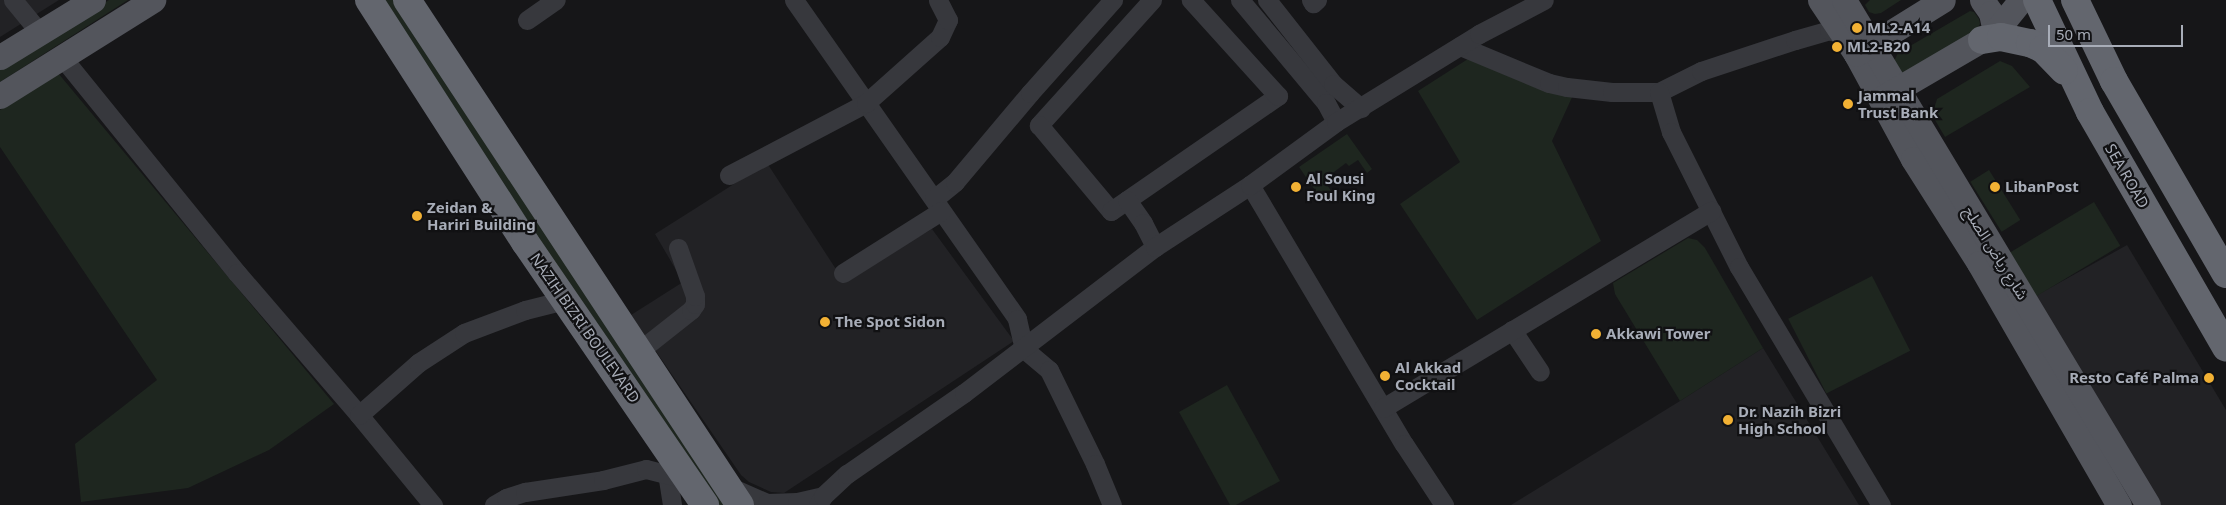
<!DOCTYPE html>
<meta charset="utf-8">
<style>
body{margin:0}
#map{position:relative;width:2226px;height:505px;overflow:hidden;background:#161618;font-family:"Noto Sans","Noto Sans Arabic",sans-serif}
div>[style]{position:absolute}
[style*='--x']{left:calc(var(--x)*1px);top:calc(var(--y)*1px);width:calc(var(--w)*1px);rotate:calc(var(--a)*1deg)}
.built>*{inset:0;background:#222225}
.green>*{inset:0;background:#1e261f;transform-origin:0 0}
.minor>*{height:19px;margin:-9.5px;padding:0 9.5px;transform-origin:9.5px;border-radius:9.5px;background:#37383d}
.major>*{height:25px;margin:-12.5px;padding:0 12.5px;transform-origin:12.5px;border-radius:12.5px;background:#53555c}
.highway>*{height:28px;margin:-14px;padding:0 14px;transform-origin:14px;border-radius:14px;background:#63666e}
.dots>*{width:14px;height:14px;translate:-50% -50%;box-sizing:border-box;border:2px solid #111113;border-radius:50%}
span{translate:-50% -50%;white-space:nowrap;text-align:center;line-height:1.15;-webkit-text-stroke:4.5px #111113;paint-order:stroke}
.poi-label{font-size:15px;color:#a8adb8;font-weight:700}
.left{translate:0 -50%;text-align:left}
.right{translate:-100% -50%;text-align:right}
.street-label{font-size:15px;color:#a8adb8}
.scale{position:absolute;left:2048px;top:25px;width:135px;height:22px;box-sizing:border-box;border:2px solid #a8adb8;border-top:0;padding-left:6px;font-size:15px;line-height:18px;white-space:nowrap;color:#a8adb8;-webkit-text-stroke:4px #111113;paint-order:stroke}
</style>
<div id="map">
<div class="built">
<div style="clip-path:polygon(0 0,59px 0,0 37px)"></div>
<div style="clip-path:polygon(767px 163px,843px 280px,932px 229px,1014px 341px,784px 493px,771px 492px,749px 482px,741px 475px,631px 315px,683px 282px,655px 234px)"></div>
<div style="clip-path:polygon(2127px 245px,2226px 410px,2226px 505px,2156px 505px,2032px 298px)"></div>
<div style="clip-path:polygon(1763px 348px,1859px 505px,1511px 505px,1680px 401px)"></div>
</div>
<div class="green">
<div style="clip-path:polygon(109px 0,128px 0,0 82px,0 67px)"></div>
<div style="clip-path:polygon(376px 0,393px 0,488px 138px,730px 505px,712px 505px)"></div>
<div style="clip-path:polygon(1870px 0,1901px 0,1881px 13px,1875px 14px,1869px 12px,1865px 5px)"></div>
<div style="clip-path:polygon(1970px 11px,1974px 12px,1979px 19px,1980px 24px,1977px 29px,1904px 74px,1897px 70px,1893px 63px,1898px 53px)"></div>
<div style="clip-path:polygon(1471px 57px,1574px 93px,1552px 141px,1601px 241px,1477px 320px,1400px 204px,1460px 162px,1418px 91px)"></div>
<div style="clip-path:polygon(2000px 61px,2012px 66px,2030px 87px,1945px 137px,1932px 115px,1937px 99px)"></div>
<div style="clip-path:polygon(58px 73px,334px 404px,269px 450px,188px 488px,81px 502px,75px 444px,157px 380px,0 147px,0 110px)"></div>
<div style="clip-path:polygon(1347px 134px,1372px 169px,1367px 173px,1358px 160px,1349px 166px,1346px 163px,1330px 175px,1331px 177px,1325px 182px,1334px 195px,1323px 202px,1299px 167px)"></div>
<div style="left:1989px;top:170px;width:59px;height:22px;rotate:58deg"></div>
<div style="left:2094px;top:202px;width:51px;height:98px;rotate:59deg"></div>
<div style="clip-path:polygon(1688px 238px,1697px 240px,1705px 248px,1763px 348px,1680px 401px,1615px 294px,1613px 283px)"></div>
<div style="left:1872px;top:276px;width:84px;height:94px;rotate:63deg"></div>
<div style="clip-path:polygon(1227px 385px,1280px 481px,1236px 505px,1230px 505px,1179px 412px)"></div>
</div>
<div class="minor">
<div style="--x:13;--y:0;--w:43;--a:50.7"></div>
<div style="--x:794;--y:0;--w:389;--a:55"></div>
<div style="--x:1017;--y:319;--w:31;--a:77"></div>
<div style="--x:1024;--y:349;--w:33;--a:40"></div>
<div style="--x:1049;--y:370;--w:105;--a:63.9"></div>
<div style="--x:1095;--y:464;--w:44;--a:67.5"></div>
<div style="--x:1152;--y:0;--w:169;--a:132.1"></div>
<div style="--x:1039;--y:125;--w:112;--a:50.1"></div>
<div style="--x:1111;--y:211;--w:203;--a:-34.6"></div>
<div style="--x:1278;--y:96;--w:130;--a:-132.2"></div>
<div style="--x:1240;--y:0;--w:134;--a:50.1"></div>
<div style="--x:1326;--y:103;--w:21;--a:62"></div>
<div style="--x:1267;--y:0;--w:107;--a:51.8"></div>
<div style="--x:1333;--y:84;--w:37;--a:41"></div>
<div style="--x:1311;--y:0;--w:4;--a:56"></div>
<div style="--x:1313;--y:3;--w:5;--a:-37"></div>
<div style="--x:527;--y:20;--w:35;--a:-35"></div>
<div style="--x:1460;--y:46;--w:96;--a:22.6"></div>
<div style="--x:1549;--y:83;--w:18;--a:13"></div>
<div style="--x:1567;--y:87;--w:45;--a:6.3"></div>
<div style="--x:1612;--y:92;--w:47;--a:0"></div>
<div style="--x:1659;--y:92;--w:47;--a:-26.6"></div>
<div style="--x:1701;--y:71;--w:99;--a:-18.3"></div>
<div style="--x:1795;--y:40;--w:35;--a:-16"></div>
<div style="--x:1829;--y:30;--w:16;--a:18"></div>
<div style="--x:62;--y:57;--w:278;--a:51"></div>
<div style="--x:237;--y:273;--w:187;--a:49.3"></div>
<div style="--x:359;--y:415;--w:117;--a:50.6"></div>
<div style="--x:1659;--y:92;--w:42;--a:73.3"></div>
<div style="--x:1671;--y:132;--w:151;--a:63.3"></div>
<div style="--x:1739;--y:267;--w:277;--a:59.2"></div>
<div style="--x:729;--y:175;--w:155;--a:-27.7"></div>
<div style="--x:866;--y:103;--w:99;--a:-41.7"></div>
<div style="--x:940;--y:37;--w:19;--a:-65"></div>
<div style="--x:948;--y:20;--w:22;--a:-117"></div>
<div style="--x:1250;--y:185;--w:301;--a:59.3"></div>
<div style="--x:1404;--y:444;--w:73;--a:56.7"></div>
<div style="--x:934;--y:199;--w:27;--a:-39"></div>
<div style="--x:955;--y:182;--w:116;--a:-49.9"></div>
<div style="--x:1030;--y:93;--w:125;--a:-48.3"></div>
<div style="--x:1127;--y:200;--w:28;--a:55"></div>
<div style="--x:1143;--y:223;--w:27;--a:63"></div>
<div style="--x:843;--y:273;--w:116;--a:-32.3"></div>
<div style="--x:1512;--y:330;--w:50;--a:56.3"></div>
<div style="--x:639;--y:351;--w:66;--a:-38.3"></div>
<div style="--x:691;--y:310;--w:7;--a:-56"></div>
<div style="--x:695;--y:304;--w:8;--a:-90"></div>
<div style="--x:695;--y:296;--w:51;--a:-109.5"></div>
<div style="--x:1383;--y:408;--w:383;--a:-31"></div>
<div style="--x:359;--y:415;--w:79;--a:-41.4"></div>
<div style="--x:418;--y:363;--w:55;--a:-33.1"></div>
<div style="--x:464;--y:333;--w:65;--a:-20.7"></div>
<div style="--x:525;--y:310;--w:41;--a:-14"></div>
<div style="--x:667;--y:473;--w:32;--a:81"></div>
<div style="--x:728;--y:486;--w:43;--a:23.6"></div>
<div style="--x:767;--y:503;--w:30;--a:-2"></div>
<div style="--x:797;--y:502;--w:27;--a:-13"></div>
<div style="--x:494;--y:505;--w:14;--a:-30"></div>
<div style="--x:506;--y:498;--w:20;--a:-18"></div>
<div style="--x:525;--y:492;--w:79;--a:-8.7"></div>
<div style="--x:603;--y:480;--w:44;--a:-14.3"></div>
<div style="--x:646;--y:469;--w:44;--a:14.3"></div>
<div style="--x:818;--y:505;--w:10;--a:-61"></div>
<div style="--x:823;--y:496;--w:33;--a:-43"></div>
<div style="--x:847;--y:474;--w:142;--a:-34.7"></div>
<div style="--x:964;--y:393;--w:240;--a:-37.4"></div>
<div style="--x:1155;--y:247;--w:113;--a:-33.1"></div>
<div style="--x:1250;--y:185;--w:107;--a:-36.2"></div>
<div style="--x:1336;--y:122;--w:168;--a:-31.6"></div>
<div style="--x:1479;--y:34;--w:73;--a:-27.6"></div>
</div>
<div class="major">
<div style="--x:1820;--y:0;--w:65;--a:56.3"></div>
<div style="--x:1856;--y:54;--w:119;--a:61.5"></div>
<div style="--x:1913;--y:159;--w:123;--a:57.6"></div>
<div style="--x:1979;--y:263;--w:280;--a:60"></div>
<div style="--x:1844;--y:0;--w:589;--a:58.95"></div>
<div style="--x:1982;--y:0;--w:16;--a:55"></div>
<div style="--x:1991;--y:13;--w:19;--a:78"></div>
<div style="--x:1856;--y:54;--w:102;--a:-31.8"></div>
<div style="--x:0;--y:57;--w:109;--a:-31.5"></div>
<div style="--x:0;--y:96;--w:181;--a:-32.1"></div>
<div style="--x:1882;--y:98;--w:131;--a:-30.3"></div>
<div style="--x:1995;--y:32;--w:41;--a:-50.9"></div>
</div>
<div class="highway">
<div style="--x:369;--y:0;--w:288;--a:57.2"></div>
<div style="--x:525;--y:242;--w:319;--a:55.6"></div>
<div style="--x:407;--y:0;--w:605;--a:56.6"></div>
<div style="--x:2037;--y:0;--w:124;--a:64.7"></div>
<div style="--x:2090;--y:112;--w:272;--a:60"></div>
<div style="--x:2075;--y:0;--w:90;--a:64.3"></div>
<div style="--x:2114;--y:81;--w:223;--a:59.9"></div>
<div style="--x:1982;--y:40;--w:19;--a:-9"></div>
<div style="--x:2001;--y:37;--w:30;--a:12"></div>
<div style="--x:2030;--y:43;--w:14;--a:25"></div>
<div style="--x:2043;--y:49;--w:30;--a:46"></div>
</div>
<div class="dots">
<div style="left:1857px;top:28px;background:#f2b134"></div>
<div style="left:1837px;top:47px;background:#f2b134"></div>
<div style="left:1848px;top:104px;background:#f2b134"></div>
<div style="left:1296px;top:187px;background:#f2b134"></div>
<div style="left:1995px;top:187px;background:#f2b134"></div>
<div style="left:417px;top:216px;background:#f2b134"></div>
<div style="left:825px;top:322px;background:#f2b134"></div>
<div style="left:1596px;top:334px;background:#f2b134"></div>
<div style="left:1385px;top:376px;background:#f2b134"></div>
<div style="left:2209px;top:378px;background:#f2b134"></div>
<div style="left:1728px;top:420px;background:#f2b134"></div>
</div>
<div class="poi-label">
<span class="left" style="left:1867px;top:28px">ML2-A14</span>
<span class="left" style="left:1847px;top:47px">ML2-B20</span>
<span class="left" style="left:1858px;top:104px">Jammal<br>Trust Bank</span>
<span class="left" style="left:1306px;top:187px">Al Sousi<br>Foul King</span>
<span class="left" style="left:2005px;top:187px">LibanPost</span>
<span class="left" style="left:427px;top:216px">Zeidan &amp;<br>Hariri Building</span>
<span class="left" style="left:835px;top:322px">The Spot Sidon</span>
<span class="left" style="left:1606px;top:334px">Akkawi Tower</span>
<span class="left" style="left:1395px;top:376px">Al Akkad<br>Cocktail</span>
<span class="right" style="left:2199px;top:378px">Resto Café Palma</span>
<span class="left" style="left:1738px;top:420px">Dr. Nazih Bizri<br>High School</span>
</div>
<div class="street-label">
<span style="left:2127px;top:176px;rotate:60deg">SEA ROAD</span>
<span style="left:1996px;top:253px;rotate:58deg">شارع رياض الصلح</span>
<span style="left:585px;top:328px;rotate:55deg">NAZIH BIZRI BOULEVARD</span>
</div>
<div class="scale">50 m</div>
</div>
